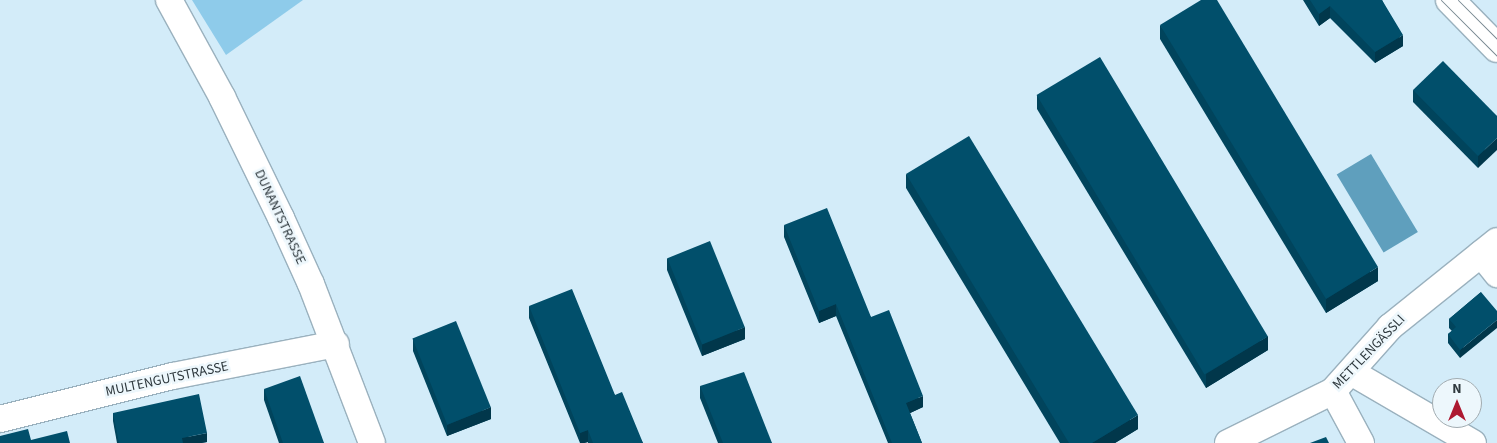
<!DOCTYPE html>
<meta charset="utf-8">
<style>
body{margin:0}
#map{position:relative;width:1497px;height:443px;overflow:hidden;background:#d3ecf9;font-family:"Source Sans 3",sans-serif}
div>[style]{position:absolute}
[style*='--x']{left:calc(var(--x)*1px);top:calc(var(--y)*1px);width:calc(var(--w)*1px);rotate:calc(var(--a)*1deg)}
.green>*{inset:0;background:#8ecbea}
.water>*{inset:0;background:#5f9fbd;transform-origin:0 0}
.roads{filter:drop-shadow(1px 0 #9ab1be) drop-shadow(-1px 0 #9ab1be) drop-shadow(0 1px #9ab1be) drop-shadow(0 -1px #9ab1be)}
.minor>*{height:26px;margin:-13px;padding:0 13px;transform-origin:13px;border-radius:13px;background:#fff}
.primary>*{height:28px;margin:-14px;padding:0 14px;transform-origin:14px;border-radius:14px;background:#fff}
.tram>*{height:1px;margin:-0.5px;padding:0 0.5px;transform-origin:0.5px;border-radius:0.5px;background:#788891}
.wall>*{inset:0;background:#01445c}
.shaded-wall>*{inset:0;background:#01374b}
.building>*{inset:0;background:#014f6b;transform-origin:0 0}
span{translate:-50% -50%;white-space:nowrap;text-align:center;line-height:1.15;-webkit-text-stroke:5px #edf7fc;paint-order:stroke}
.street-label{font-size:14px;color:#2f393e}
.north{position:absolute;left:1432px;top:378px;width:50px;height:50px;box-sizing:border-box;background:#edf7fc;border:1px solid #a1abb0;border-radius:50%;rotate:0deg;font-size:14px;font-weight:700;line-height:20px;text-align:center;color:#2f393e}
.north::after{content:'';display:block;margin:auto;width:18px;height:22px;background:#ad1931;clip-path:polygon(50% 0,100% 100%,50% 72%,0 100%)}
</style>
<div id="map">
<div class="green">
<div style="clip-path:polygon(192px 0,303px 0,226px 55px)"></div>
</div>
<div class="water">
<div style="left:1371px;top:154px;width:91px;height:40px;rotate:59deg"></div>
</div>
<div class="roads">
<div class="minor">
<div style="--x:169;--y:0;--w:111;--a:61.3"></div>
<div style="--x:222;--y:97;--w:135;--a:64"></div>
<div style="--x:281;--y:218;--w:72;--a:65.6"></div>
<div style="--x:311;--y:284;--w:170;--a:69"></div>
<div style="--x:1481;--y:254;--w:26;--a:51"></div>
<div style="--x:1351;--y:372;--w:141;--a:30.2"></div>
<div style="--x:1333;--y:391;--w:59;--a:61.7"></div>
<div style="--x:0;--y:419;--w:178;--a:-14"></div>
<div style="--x:173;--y:376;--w:166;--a:-11.1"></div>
<div style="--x:1228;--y:443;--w:117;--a:-26.3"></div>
<div style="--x:1333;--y:391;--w:86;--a:-48.3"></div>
<div style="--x:1390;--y:327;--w:137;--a:-38.8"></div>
</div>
<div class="primary">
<div style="--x:1450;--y:0;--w:67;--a:45.6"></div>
</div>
</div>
<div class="tram">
<div style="--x:1441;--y:0;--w:79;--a:45"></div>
<div style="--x:1458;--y:0;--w:55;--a:45"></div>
</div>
<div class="wall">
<div style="clip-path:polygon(1303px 0,1382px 0,1403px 46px,1375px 63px,1330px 18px,1319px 26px)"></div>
<div style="clip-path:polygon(1160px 25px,1378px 281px,1326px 313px,1160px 39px)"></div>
<div style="clip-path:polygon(1413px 90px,1497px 116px,1478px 168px,1413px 102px)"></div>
<div style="clip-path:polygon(1037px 95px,1268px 350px,1206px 388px,1037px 109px)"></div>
<div style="clip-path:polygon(906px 174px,1138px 429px,1115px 443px,1060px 443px,906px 188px)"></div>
<div style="clip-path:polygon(784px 225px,871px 317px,923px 407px,910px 413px,922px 443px,888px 443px,836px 316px,819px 323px,784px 237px)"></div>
<div style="clip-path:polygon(667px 258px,745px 339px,702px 356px,667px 270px)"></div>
<div style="clip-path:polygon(1481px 292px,1460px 358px,1448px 343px,1448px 334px,1452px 331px,1449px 328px,1449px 319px)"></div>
<div style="clip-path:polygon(529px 306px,615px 395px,643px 443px,588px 443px,588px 442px,584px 443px,580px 443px,529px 318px)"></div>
<div style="clip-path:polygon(413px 339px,491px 419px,447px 436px,413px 351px)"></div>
<div style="clip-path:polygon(700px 386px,772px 443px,718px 443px,700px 398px)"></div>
<div style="clip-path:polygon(264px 389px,324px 443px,279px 443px,264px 400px)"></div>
<div style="clip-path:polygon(113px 413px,207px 442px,201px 443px,117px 443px,113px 421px)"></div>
</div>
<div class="shaded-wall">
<div style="clip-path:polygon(1330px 6px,1330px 18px,1319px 26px,1319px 14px)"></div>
<div style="clip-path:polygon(1403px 35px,1403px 46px,1375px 63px,1375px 52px)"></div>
<div style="clip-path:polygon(1497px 138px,1497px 150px,1478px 168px,1478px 156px)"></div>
<div style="clip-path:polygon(1378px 267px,1378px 281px,1326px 313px,1326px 299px)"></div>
<div style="clip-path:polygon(836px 304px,836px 316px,819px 323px,819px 311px)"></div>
<div style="clip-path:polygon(1497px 320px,1497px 328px,1460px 358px,1460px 350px)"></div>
<div style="clip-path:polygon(745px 327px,745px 339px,702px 356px,702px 344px)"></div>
<div style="clip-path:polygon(1268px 336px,1268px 350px,1206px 388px,1206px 374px)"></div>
<div style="clip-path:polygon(923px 396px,923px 407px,906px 415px,906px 403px)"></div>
<div style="clip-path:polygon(491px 407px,491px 419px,447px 436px,447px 425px)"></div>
<div style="clip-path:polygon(1138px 415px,1138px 429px,1115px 443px,1092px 443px)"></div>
<div style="clip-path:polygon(588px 430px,588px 442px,584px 443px,580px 443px,580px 433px)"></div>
<div style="clip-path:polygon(207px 433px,207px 442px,201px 443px,182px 443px,182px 438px)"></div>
</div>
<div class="building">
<div style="clip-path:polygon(1201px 0,1217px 0,1378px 267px,1326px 299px,1160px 25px)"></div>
<div style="clip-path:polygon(1310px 0,1382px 0,1403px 35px,1375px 52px,1330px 6px,1319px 14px)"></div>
<div style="left:1100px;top:57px;width:326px;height:74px;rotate:59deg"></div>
<div style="clip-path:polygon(1443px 61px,1497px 116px,1497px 138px,1478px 156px,1413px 90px)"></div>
<div style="clip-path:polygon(969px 136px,1138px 415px,1092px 443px,1069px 443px,906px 174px)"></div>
<div style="clip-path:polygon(827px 208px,871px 317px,889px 310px,923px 396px,906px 403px,922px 443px,892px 443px,836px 304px,819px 311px,784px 225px)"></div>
<div style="left:710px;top:241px;width:93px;height:46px;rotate:68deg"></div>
<div style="clip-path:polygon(572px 289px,615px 395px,622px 392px,643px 443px,593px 443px,588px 430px,580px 433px,529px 306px)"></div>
<div style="clip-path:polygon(1481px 292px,1497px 311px,1497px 320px,1460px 350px,1448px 334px,1456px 327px,1449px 319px)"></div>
<div style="left:456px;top:321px;width:93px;height:47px;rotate:68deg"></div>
<div style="clip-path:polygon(744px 372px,772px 443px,723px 443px,700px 386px)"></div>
<div style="clip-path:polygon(300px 376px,324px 443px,283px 443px,264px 389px)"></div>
<div style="clip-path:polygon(199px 394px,207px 433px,182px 438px,183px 443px,119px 443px,113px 413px)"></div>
<div style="clip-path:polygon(28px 429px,31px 440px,67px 431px,70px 443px,0 443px,0 436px)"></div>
<div style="clip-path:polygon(1326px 437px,1329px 443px,1310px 443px)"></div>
</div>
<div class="street-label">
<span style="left:280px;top:217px;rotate:65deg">DUNANTSTRASSE</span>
<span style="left:1369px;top:352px;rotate:-46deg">METTLENGÄSSLI</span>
<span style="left:167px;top:379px;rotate:-12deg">MULTENGUTSTRASSE</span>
</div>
<div class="north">N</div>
</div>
